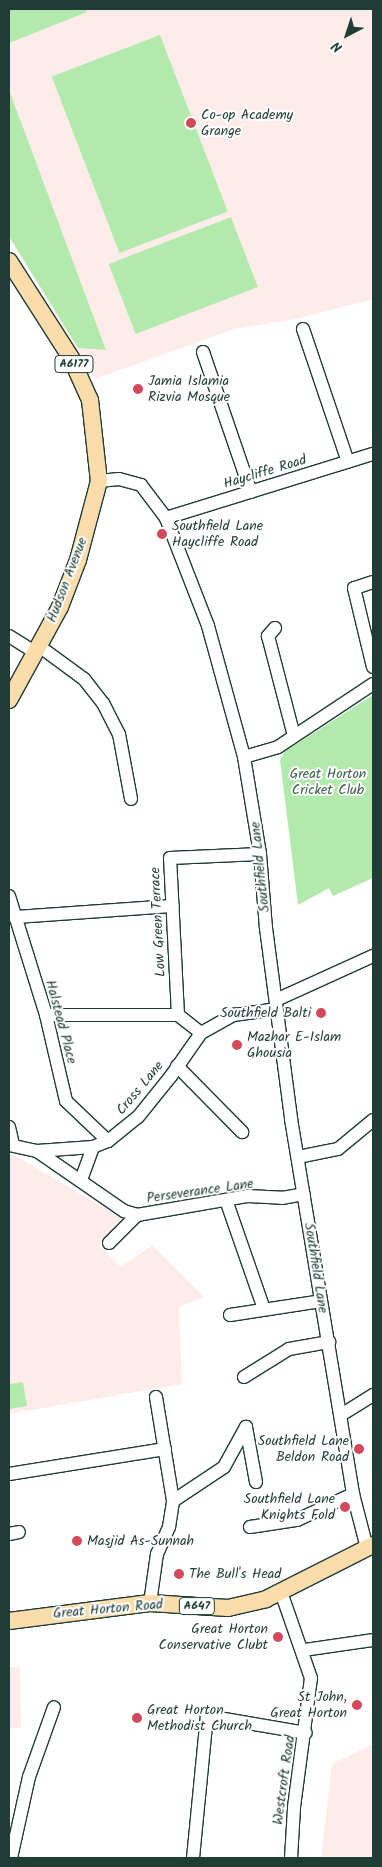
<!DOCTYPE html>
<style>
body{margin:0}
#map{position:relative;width:382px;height:1867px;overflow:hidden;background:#fff;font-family:Kalam,sans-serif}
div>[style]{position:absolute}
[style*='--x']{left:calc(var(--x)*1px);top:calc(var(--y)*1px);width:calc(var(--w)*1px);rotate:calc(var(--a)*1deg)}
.built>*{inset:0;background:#feecea;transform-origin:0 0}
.green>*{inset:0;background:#b2eaad;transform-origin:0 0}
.roads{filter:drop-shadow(1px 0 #1f3d34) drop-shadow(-1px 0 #1f3d34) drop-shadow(0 1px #1f3d34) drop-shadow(0 -1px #1f3d34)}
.minor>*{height:12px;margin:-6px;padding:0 6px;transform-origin:6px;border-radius:6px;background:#fff}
.major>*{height:16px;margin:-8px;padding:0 8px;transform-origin:8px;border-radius:8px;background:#fbddab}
.dots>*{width:14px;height:14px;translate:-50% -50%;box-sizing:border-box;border:2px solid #fff;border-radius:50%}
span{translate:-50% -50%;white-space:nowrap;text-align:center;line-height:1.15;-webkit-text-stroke:4px #fff;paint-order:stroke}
.shield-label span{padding:1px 4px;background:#fff;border:1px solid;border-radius:4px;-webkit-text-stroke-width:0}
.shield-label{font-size:12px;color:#1f3d34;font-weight:700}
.poi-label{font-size:14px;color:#1f3d34}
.left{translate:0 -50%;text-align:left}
.right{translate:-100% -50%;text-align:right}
.street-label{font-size:14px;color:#1f3d34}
.park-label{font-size:14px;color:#3c604c}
.frame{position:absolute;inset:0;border:10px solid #1f3d34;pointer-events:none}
.north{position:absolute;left:322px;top:10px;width:50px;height:50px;-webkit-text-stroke:4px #fff;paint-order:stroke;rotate:220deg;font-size:14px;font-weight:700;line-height:20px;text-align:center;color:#1f3d34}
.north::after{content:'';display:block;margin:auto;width:18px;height:22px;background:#1f3d34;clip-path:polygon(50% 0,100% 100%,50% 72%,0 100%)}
</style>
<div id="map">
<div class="built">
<div style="clip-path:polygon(9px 9px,373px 9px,373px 299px,296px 319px,234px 329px,95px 379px,9px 238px)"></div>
<div style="clip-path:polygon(9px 1155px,14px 1155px,121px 1218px,99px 1246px,121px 1267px,152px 1245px,204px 1297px,179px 1307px,182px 1384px,9px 1414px)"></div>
<div style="left:20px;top:1667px;width:61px;height:11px;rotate:89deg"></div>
<div style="clip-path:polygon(373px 1744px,373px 1858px,321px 1858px,332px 1764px)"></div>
</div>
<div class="green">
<div style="clip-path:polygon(9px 9px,86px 9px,87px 12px,9px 43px)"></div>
<div style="left:160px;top:35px;width:189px;height:116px;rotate:69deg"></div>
<div style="clip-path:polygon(9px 90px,106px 350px,78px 348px,9px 236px)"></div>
<div style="left:231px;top:217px;width:75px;height:131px;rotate:69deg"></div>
<div style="clip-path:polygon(373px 695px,373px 878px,333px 896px,329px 888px,298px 905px,280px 760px,284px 752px)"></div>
<div style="clip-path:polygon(23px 1382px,27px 1406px,9px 1409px,9px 1384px)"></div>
</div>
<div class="roads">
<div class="minor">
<div style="--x:303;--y:329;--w:140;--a:71.3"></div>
<div style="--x:203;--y:352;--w:148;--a:71.1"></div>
<div style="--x:99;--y:481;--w:20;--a:-6"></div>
<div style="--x:119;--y:479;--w:23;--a:15"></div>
<div style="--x:141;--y:485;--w:41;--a:52.9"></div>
<div style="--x:166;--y:518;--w:116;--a:68.7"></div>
<div style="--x:208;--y:626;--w:136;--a:74.6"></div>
<div style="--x:244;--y:757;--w:98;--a:80.6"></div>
<div style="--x:260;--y:854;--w:74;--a:85.4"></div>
<div style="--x:266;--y:928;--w:193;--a:82.5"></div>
<div style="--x:291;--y:1119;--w:380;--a:80.6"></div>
<div style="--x:353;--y:1494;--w:56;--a:75.5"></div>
<div style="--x:166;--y:518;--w:217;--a:-17.2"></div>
<div style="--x:373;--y:582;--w:20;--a:162"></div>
<div style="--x:354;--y:588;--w:81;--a:76.5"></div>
<div style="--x:275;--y:628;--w:11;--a:131"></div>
<div style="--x:268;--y:636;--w:103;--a:75.4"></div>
<div style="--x:9;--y:636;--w:31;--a:32"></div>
<div style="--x:39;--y:646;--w:56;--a:36.3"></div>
<div style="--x:84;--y:679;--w:31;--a:52"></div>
<div style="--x:103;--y:703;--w:35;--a:63"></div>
<div style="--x:119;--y:734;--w:66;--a:79.5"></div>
<div style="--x:244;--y:757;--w:35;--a:-16"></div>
<div style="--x:278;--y:747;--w:114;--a:-33.6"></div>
<div style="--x:9;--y:896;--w:125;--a:72.7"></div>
<div style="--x:46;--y:1015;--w:88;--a:76.9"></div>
<div style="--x:66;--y:1101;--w:58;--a:43.6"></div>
<div style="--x:15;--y:917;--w:158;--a:-4"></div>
<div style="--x:276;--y:1000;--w:107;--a:-24.4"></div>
<div style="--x:46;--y:1015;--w:132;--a:0"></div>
<div style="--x:178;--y:1015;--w:29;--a:38"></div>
<div style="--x:178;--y:1015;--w:157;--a:-92.9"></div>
<div style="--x:170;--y:858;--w:90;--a:-2.5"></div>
<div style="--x:177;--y:1066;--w:93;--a:45.4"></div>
<div style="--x:9;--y:1127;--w:18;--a:77"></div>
<div style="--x:9;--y:1145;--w:29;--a:12"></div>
<div style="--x:37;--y:1151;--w:56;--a:-4.1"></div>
<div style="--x:93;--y:1147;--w:16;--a:-22"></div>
<div style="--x:108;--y:1141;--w:38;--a:-39"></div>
<div style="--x:138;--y:1117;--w:53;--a:-51.2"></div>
<div style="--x:171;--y:1076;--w:52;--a:-55.1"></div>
<div style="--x:201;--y:1033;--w:38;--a:-29"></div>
<div style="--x:234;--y:1015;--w:43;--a:-7.9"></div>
<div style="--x:37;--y:1151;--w:106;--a:34.6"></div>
<div style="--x:124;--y:1211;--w:14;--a:17"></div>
<div style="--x:137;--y:1215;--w:113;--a:-9.7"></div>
<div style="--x:248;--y:1196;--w:34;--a:3"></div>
<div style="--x:282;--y:1198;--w:22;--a:-10"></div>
<div style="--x:298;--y:1157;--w:41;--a:-11.3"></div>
<div style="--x:338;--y:1149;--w:45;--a:-39.6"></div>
<div style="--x:81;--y:1180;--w:35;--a:-70"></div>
<div style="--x:226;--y:1200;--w:115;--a:70.8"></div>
<div style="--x:109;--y:1243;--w:40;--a:-45"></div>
<div style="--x:230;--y:1315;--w:92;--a:-8.7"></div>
<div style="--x:244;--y:1377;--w:53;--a:-31.9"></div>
<div style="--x:289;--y:1349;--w:41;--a:-9.9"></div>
<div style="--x:156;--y:1397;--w:105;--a:80.7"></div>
<div style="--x:341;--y:1415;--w:38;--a:-32"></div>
<div style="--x:246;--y:1427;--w:56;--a:79.7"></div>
<div style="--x:9;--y:1474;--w:158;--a:-9.1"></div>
<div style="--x:250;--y:1527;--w:48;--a:-8.5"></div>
<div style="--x:297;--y:1520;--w:62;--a:-24.9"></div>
<div style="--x:9;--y:1534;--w:10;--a:-11"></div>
<div style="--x:281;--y:1592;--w:91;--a:70.8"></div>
<div style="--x:311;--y:1678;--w:131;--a:97.5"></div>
<div style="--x:294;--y:1808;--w:50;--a:93.4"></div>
<div style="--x:150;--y:1603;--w:49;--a:-81.9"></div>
<div style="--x:157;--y:1554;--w:30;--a:-66"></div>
<div style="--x:169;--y:1527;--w:26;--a:-81"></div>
<div style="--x:173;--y:1501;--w:61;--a:-33.7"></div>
<div style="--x:224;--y:1467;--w:46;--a:-61.2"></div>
<div style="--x:304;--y:1650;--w:70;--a:-8.2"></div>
<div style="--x:11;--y:1858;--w:83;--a:-77.5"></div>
<div style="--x:29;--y:1777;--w:74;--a:-70.3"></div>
<div style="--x:193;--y:1858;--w:143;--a:-84.4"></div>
<div style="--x:207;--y:1716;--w:100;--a:9.7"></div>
</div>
<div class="major">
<div style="--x:9;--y:261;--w:115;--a:57.4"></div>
<div style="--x:71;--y:358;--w:46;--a:65.7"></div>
<div style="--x:90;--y:400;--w:81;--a:83.7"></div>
<div style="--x:99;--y:481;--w:82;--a:104.9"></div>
<div style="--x:78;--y:560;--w:50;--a:111"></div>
<div style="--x:60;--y:607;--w:106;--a:118.7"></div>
<div style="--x:9;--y:1621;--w:142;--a:-7.3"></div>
<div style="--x:150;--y:1603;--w:78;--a:3.7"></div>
<div style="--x:228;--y:1608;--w:39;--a:-13"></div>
<div style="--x:266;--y:1599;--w:120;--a:-26.8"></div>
</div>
</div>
<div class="dots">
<div style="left:191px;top:123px;background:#d1495b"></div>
<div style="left:138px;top:389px;background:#d1495b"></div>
<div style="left:162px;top:534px;background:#d1495b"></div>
<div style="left:321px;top:1013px;background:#d1495b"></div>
<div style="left:237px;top:1045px;background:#d1495b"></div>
<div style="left:359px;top:1449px;background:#d1495b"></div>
<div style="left:345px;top:1507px;background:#d1495b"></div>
<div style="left:77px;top:1541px;background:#d1495b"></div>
<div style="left:179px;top:1574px;background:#d1495b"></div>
<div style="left:278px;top:1637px;background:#d1495b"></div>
<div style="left:357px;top:1705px;background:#d1495b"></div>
<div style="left:137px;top:1718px;background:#d1495b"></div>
</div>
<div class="shield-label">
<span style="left:74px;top:364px">A6177</span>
<span style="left:197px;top:1606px">A647</span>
</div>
<div class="poi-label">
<span class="left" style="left:201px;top:123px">Co-op Academy<br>Grange</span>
<span class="left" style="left:148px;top:389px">Jamia Islamia<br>Rizvia Mosque</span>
<span class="left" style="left:172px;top:534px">Southfield Lane<br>Haycliffe Road</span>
<span class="right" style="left:311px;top:1013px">Southfield Balti</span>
<span class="left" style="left:247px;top:1045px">Mazhar E-Islam<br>Ghousia</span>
<span class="right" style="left:349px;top:1449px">Southfield Lane<br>Beldon Road</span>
<span class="right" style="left:335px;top:1507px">Southfield Lane<br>Knights Fold</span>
<span class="left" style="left:87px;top:1541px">Masjid As-Sunnah</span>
<span class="left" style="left:189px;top:1574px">The Bull's Head</span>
<span class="right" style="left:268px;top:1637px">Great Horton<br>Conservative Clubt</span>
<span class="right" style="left:347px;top:1705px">St John,<br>Great Horton</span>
<span class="left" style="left:147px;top:1718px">Great Horton<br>Methodist Church</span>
</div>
<div class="street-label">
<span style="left:265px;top:472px;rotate:-17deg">Haycliffe Road</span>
<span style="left:67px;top:580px;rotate:-69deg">Hudson Avenue</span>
<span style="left:260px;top:867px;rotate:-96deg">Southfield Lane</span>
<span style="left:158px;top:922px;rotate:-93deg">Low Green Terrace</span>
<span style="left:61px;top:1022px;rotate:75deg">Halstead Place</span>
<span style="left:140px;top:1088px;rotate:-50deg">Cross Lane</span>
<span style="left:200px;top:1191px;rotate:-8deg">Perseverance Lane</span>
<span style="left:316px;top:1268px;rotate:81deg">Southfield Lane</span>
<span style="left:108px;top:1609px;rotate:-5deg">Great Horton Road</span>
<span style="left:284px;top:1780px;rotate:-82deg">Westcroft Road</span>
</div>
<div class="park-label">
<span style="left:328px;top:782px">Great Horton<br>Cricket Club</span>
</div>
<div class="frame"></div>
<div class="north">N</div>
</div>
